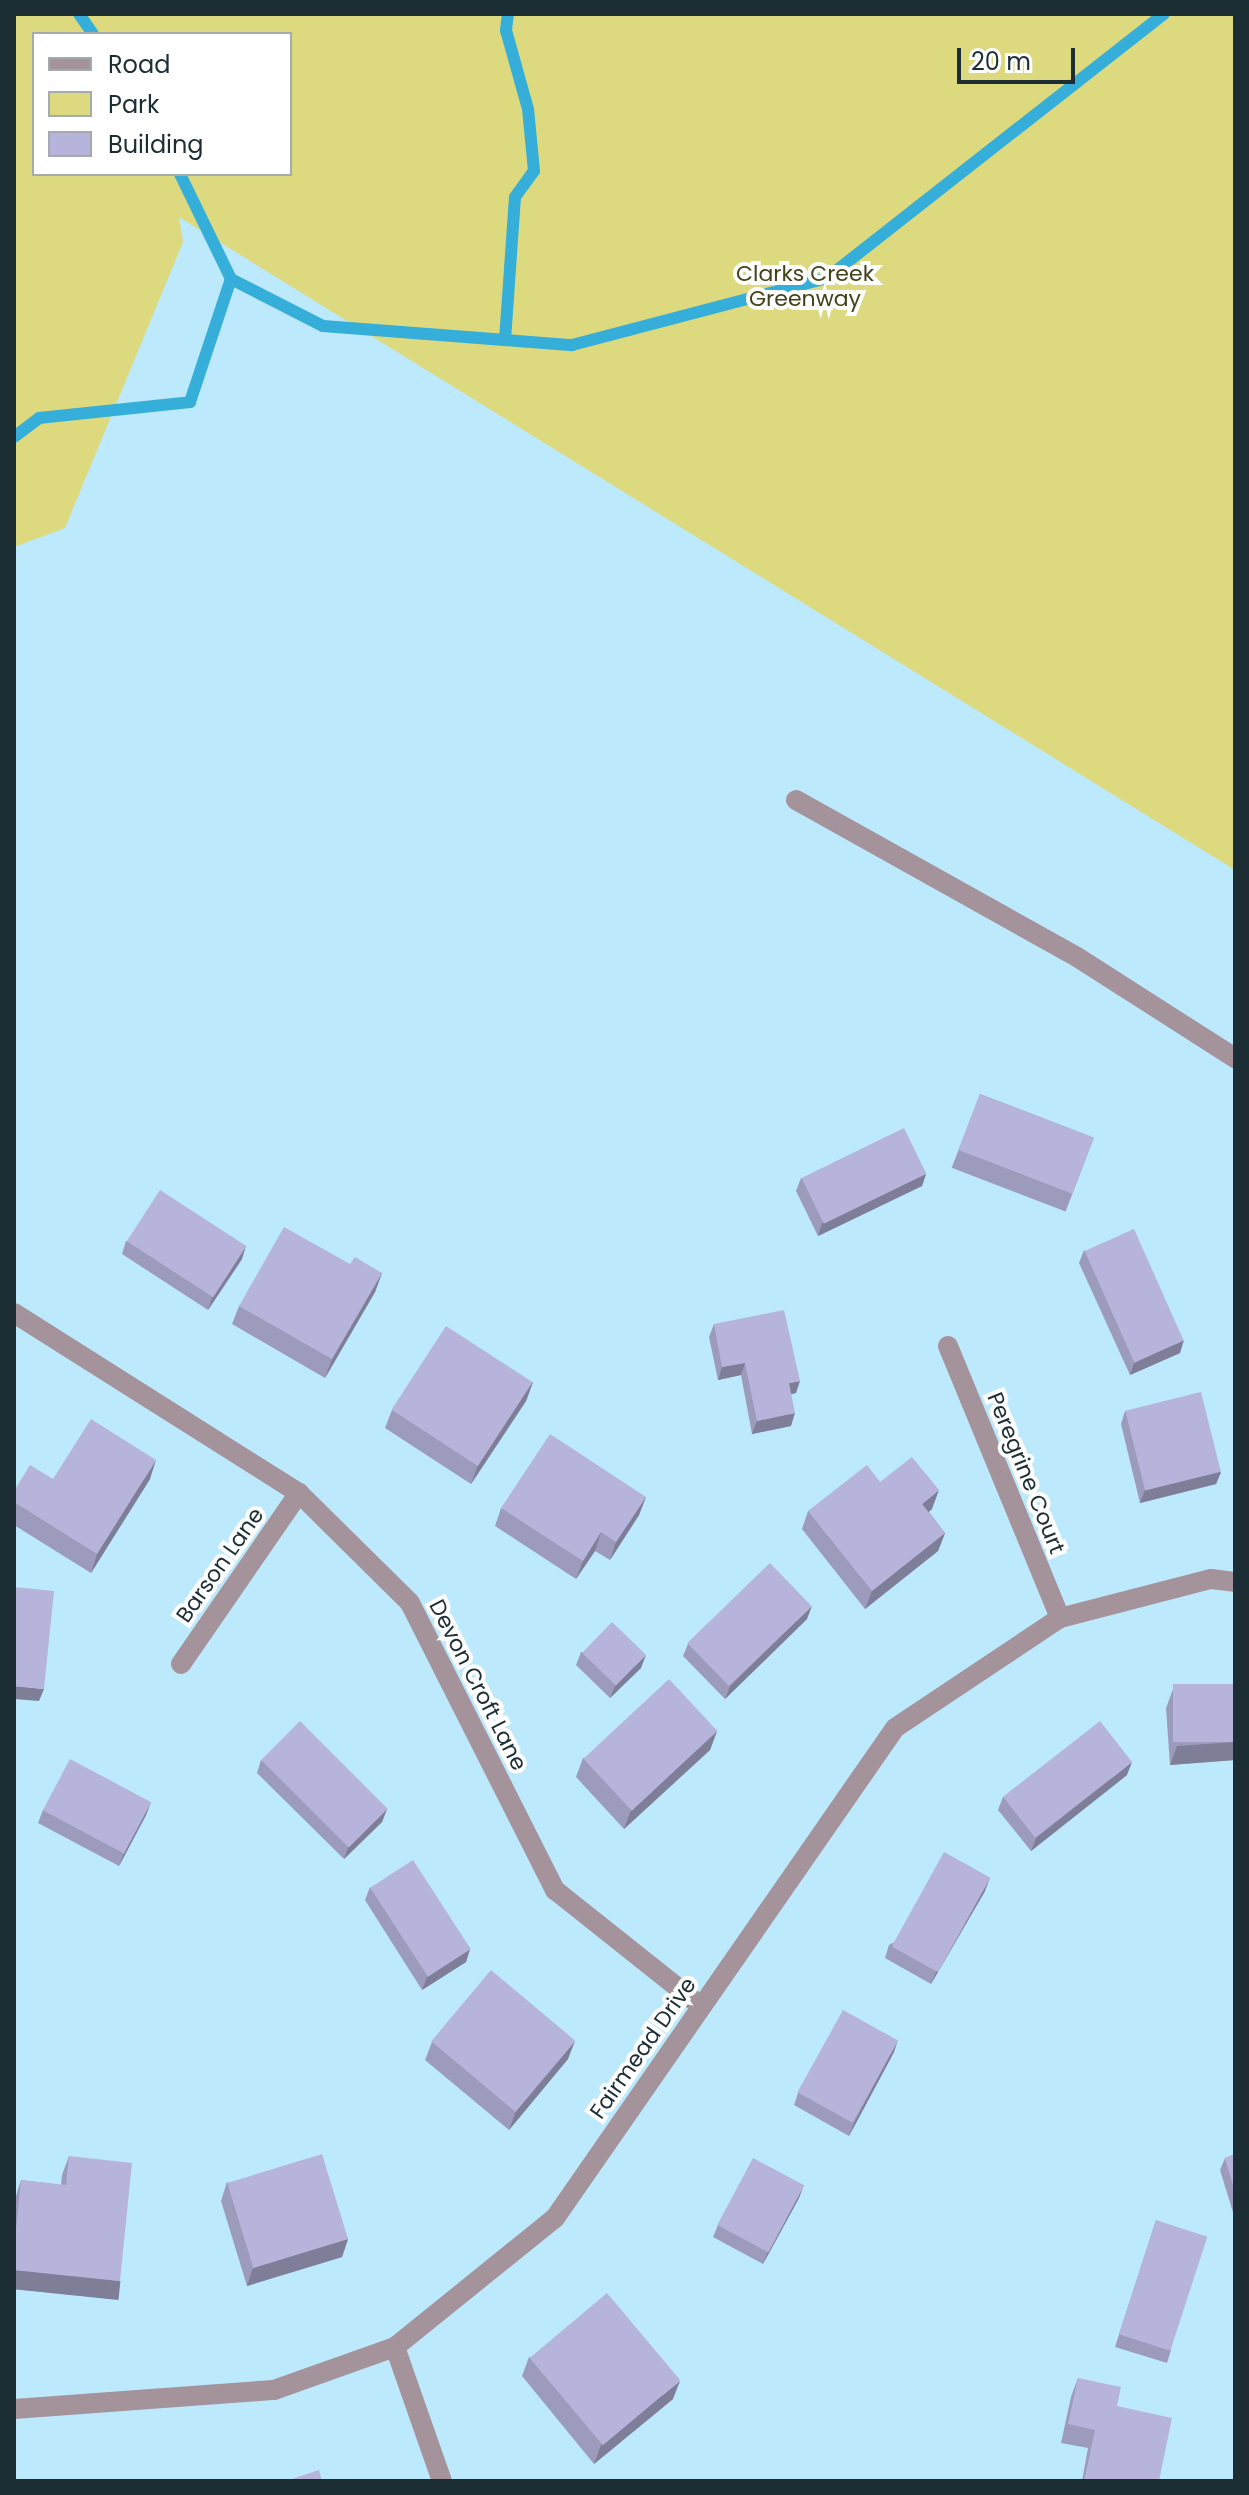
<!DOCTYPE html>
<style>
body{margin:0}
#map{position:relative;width:1249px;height:2495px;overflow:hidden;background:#bde9fd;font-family:Poppins,sans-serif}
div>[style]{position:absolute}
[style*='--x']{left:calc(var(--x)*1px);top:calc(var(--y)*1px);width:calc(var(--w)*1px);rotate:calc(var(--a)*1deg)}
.green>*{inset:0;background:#dcd97f}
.stream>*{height:12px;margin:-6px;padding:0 6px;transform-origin:6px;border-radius:6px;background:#36aeda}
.minor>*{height:20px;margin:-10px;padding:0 10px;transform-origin:10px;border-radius:10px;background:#a5939c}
.wall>*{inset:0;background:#9d9bbb;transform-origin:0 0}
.shaded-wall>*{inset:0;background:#7f7e99;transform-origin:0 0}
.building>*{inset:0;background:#b6b4da;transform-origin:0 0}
span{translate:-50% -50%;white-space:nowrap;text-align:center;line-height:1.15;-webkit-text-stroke:8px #fff;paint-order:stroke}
.park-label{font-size:22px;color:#444219}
.street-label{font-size:22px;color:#1c2d34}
.frame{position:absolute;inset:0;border:16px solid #1c2d34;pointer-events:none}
.legend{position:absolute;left:32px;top:32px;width:260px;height:144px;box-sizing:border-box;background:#fff;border:2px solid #a4abae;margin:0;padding:10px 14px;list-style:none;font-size:24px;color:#1c2d34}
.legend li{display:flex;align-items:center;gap:16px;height:40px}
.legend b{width:40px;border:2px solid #a4abae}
.scale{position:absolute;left:957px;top:48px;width:118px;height:36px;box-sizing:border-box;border:4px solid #1c2d34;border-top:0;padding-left:10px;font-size:24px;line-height:28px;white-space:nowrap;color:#1c2d34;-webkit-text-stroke:6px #fff;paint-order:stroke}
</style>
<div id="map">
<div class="green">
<div style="clip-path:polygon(evenodd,14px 14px,1235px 14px,1235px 870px,179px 217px,183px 242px,65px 528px,14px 547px,14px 14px,34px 34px,290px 34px,290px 174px,34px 174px,34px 34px)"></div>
</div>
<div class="stream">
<div style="--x:79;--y:14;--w:24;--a:55"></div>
<div style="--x:231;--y:279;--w:103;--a:27.1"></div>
<div style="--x:323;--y:326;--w:250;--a:4.4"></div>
<div style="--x:572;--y:345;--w:264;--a:-14.7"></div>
<div style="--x:827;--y:278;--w:428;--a:-38.1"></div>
<div style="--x:505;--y:340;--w:143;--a:-86"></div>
<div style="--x:515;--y:197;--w:32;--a:-54"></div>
<div style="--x:534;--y:171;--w:62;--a:-95.5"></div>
<div style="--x:528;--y:109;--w:82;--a:-105.6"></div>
<div style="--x:506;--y:30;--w:16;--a:-83"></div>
<div style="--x:14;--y:437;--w:31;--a:-37"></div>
<div style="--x:39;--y:418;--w:152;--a:-6"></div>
<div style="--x:190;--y:402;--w:130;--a:-71.6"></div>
<div style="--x:231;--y:279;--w:117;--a:-115.9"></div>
</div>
<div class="minor">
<div style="--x:796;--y:800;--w:322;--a:29.2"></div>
<div style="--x:1077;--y:957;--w:188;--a:32.6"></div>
<div style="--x:14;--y:1313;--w:337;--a:32.3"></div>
<div style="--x:299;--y:1493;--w:156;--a:44.7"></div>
<div style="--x:410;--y:1603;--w:322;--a:63.2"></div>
<div style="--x:555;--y:1890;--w:186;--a:38.5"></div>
<div style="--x:948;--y:1346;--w:294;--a:67.6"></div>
<div style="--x:181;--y:1664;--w:208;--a:-55.4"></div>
<div style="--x:395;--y:2347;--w:142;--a:70.7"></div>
<div style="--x:14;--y:2409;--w:261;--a:-4.2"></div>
<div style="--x:274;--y:2390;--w:128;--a:-19.6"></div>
<div style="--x:395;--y:2347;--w:206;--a:-38.9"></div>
<div style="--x:555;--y:2218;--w:596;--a:-55.24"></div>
<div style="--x:895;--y:1728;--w:198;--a:-33.7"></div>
<div style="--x:1060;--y:1618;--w:156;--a:-14.5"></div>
<div style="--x:1211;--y:1579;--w:24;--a:7"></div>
</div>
<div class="wall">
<div style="left:980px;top:1094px;width:122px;height:79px;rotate:21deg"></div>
<div style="clip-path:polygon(926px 1174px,922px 1186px,818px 1236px,796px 1191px,801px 1178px)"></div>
<div style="clip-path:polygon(126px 1241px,242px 1259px,208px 1310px,122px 1254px)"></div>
<div style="clip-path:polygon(1084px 1250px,1180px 1353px,1130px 1375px,1079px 1263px)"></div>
<div style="clip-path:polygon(350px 1264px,382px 1273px,375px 1292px,325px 1378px,232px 1324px,239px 1306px)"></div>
<div style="clip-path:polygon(714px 1324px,796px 1393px,791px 1394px,791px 1426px,752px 1434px,741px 1375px,718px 1380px,709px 1337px)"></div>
<div style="clip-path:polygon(533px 1382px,526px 1401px,471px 1484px,385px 1428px,392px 1410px)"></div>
<div style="clip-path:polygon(1125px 1411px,1221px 1472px,1216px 1484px,1140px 1503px,1121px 1424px)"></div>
<div style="clip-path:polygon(150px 1479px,91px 1573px,14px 1525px,14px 1491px)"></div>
<div style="clip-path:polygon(880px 1482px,932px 1509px,929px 1512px,945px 1533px,938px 1551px,865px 1609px,802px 1529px,808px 1511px)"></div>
<div style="clip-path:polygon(646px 1497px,639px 1515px,610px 1560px,595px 1551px,576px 1579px,495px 1526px,501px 1508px)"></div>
<div style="clip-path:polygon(807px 1619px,725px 1699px,683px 1656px,688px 1644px)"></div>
<div style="clip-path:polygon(581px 1652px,641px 1668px,610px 1698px,576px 1665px)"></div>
<div style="clip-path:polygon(1235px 1684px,1235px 1760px,1170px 1765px,1166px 1708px,1173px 1689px)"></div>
<div style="clip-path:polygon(717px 1731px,710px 1750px,624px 1829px,576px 1777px,583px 1758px)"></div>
<div style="clip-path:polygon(261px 1760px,387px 1809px,382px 1822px,344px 1859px,257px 1773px)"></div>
<div style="clip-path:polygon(1127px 1775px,1031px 1851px,998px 1810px,1003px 1797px)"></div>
<div style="clip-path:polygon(151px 1802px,146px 1815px,119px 1866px,38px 1823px,43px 1810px)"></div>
<div style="clip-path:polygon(370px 1887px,470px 1949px,466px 1962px,422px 1990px,365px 1900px)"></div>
<div style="clip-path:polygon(985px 1891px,931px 1984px,885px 1958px,889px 1945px)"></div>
<div style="clip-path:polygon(432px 2042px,568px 2059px,509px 2130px,425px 2060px)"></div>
<div style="clip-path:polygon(894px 2052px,849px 2136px,794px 2105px,798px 2093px)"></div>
<div style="clip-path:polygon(1235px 2154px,1235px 2219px,1220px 2170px,1225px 2158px)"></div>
<div style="clip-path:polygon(69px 2156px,120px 2281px,113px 2299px,14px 2289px,14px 2202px,21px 2180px,61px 2185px,62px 2175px)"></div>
<div style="clip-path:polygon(227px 2182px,348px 2239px,342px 2257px,247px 2286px,221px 2201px)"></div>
<div style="clip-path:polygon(799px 2198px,763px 2264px,713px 2237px,718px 2225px)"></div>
<div style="clip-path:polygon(1156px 2220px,1171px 2350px,1167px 2363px,1115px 2347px)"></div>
<div style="clip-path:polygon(529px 2357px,673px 2399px,594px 2464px,522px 2376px)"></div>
<div style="clip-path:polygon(1078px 2378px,1117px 2406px,1159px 2481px,1082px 2481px,1088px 2448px,1061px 2443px,1071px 2397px)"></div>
</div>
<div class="shaded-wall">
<div style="clip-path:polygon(926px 1174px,922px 1186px,818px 1236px,822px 1223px)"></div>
<div style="clip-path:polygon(246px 1246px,242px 1259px,208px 1310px,212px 1298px)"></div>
<div style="clip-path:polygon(382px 1273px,375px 1292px,325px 1378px,332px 1359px)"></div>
<div style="clip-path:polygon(1184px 1340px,1180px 1353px,1130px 1375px,1134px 1363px)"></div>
<div style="clip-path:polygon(745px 1363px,741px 1375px,718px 1380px,722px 1367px)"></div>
<div style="clip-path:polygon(800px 1381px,796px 1393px,784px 1396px,789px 1383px)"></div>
<div style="clip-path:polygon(533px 1382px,526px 1401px,471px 1484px,478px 1465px)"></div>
<div style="clip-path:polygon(795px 1413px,791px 1426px,752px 1434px,757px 1421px)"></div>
<div style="clip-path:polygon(156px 1460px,150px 1479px,91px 1573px,97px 1554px)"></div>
<div style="clip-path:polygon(1221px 1472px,1216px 1484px,1140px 1503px,1145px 1490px)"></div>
<div style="clip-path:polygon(939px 1490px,932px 1509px,916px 1522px,922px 1504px)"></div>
<div style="clip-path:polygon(646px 1497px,639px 1515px,610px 1560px,616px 1542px)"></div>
<div style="clip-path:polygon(601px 1532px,595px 1551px,576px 1579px,583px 1561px)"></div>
<div style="clip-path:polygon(945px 1533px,938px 1551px,865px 1609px,872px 1591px)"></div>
<div style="clip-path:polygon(812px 1606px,807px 1619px,725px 1699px,730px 1686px)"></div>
<div style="clip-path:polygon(646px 1655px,641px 1668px,610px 1698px,615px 1686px)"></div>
<div style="clip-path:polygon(14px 1686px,44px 1689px,39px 1701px,14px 1699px)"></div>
<div style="clip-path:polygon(717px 1731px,710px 1750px,624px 1829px,631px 1810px)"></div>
<div style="clip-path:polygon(1235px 1742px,1235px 1760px,1170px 1765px,1177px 1746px)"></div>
<div style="clip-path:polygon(1132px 1762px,1127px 1775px,1031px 1851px,1036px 1838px)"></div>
<div style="clip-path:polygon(151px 1802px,146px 1815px,119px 1866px,124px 1853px)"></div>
<div style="clip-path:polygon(387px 1809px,382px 1822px,344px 1859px,348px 1847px)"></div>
<div style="clip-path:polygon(990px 1878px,985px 1891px,931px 1984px,936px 1972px)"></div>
<div style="clip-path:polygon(470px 1949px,466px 1962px,422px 1990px,427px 1977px)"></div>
<div style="clip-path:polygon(898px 2040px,894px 2052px,849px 2136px,854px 2123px)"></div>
<div style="clip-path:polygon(575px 2041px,568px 2059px,509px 2130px,516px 2111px)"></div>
<div style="clip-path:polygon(804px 2185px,799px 2198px,763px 2264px,768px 2252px)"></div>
<div style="clip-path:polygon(348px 2239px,342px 2257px,247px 2286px,253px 2268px)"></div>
<div style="left:14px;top:2270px;width:107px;height:19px;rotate:6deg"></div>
<div style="clip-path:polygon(680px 2381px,673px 2399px,594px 2464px,601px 2445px)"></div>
</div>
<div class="building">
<div style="left:980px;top:1094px;width:122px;height:60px;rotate:21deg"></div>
<div style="left:904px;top:1128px;width:51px;height:114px;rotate:64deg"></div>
<div style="left:160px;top:1190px;width:103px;height:61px;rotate:33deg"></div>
<div style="clip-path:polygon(284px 1227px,350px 1264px,355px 1257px,382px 1273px,332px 1359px,239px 1306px)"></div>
<div style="left:1134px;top:1229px;width:122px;height:54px;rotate:66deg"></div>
<div style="clip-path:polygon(784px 1310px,800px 1381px,789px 1383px,795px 1413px,757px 1421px,745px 1363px,722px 1367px,714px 1324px)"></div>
<div style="left:446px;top:1326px;width:103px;height:100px;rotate:33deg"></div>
<div style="left:1201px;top:1392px;width:82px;height:78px;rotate:76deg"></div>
<div style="clip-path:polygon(91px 1419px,156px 1460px,97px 1554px,14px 1502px,14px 1491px,30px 1465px,53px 1479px)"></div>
<div style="clip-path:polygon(550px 1434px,646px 1497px,616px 1542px,601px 1532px,583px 1561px,501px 1508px)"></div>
<div style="clip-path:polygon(912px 1457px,939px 1490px,922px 1504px,945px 1533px,872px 1591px,808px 1511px,867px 1465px,880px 1482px)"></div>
<div style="left:770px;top:1563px;width:60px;height:115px;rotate:46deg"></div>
<div style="clip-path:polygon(14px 1587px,54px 1591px,44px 1689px,14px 1686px)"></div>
<div style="left:612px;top:1622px;width:47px;height:43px;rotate:44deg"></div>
<div style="left:669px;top:1679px;width:71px;height:117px;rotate:47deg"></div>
<div style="left:1235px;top:1684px;width:58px;height:62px;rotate:90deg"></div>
<div style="left:300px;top:1721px;width:124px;height:55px;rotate:45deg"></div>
<div style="left:1100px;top:1721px;width:52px;height:123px;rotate:52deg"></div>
<div style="left:70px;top:1759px;width:92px;height:58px;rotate:28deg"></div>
<div style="left:944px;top:1852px;width:53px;height:108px;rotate:29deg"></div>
<div style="left:413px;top:1860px;width:106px;height:51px;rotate:57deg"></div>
<div style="left:491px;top:1970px;width:110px;height:93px;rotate:40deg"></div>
<div style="left:843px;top:2010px;width:63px;height:94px;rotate:29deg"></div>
<div style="left:322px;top:2154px;width:89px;height:99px;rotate:73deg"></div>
<div style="clip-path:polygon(1235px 2154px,1235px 2192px,1225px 2158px)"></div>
<div style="clip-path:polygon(69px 2156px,132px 2163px,120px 2281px,14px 2270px,14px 2250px,21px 2180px,66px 2185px)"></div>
<div style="left:753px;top:2158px;width:58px;height:76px;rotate:28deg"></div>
<div style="left:1156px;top:2220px;width:54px;height:120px;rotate:18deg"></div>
<div style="left:607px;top:2293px;width:114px;height:101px;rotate:50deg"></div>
<div style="clip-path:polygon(1078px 2378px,1121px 2387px,1117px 2406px,1172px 2418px,1159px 2481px,1084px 2481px,1095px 2430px,1068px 2424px)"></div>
<div style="clip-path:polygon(319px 2470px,322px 2481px,286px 2481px)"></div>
</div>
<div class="park-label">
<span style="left:805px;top:286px">Clarks Creek<br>Greenway</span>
</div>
<div class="street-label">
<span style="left:1026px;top:1473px;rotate:68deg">Peregrine Court</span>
<span style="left:220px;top:1565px;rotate:-55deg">Barson Lane</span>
<span style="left:478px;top:1685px;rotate:63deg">Devon Croft Lane</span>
<span style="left:643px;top:2048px;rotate:-55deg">Fairmead Drive</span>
</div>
<div class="frame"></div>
<ul class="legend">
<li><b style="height:10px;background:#a5939c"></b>Road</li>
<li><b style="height:22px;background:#dcd97f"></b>Park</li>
<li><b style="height:22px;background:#b6b4da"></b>Building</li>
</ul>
<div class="scale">20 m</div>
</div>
